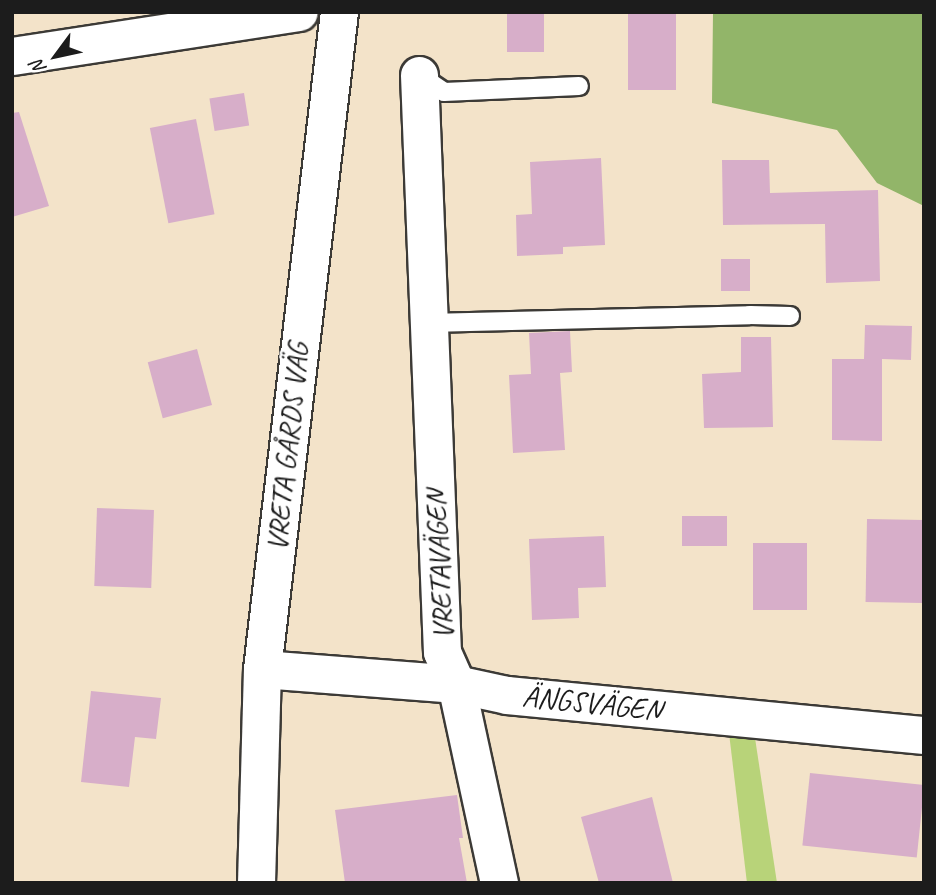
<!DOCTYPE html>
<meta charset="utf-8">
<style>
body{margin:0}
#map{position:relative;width:936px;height:895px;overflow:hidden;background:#f3e3c9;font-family:Caveat,sans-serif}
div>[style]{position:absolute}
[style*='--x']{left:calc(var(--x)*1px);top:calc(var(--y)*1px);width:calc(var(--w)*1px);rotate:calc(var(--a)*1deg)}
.green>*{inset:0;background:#b8d379}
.forest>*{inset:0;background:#92b569}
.building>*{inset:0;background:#d7aec9;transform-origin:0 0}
.roads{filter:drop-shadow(2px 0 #3c3a36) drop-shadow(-2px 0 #3c3a36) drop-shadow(0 2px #3c3a36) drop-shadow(0 -2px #3c3a36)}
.lane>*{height:18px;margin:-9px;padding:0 9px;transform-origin:9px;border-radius:9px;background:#fff}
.street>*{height:37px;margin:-18.5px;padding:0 18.5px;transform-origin:18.5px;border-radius:18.5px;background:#fff}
span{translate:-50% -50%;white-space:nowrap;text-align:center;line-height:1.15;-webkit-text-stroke:5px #fff;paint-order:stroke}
.street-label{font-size:30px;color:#1c1c1c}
.frame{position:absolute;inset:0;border:14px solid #1c1c1c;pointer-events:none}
.north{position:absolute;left:21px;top:21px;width:70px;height:70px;-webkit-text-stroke:5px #fff;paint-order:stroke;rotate:237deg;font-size:19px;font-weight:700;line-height:28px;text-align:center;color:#1c1c1c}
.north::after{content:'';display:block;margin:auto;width:24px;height:32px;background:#1c1c1c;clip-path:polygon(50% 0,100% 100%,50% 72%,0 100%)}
</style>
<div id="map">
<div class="green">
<div style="clip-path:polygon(729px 733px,755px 738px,777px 883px,747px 883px)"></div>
</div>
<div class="forest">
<div style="clip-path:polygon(713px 12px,924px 12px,924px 206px,877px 183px,837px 130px,712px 103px)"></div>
</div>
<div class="building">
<div style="left:507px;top:12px;width:37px;height:40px"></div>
<div style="left:628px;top:12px;width:48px;height:78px"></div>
<div style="left:244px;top:93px;width:33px;height:35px;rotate:81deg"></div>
<div style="clip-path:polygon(19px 112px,49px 206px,12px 217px,12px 113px)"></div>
<div style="left:196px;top:119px;width:97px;height:47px;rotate:79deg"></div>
<div style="clip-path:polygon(601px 158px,605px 245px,563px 247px,563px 254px,517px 256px,516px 215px,532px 214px,530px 162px)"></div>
<div style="clip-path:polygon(722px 160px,769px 160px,770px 193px,878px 190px,880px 281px,826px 283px,825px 224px,723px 225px)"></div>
<div style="left:721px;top:259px;width:29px;height:32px"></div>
<div style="clip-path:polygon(865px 325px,912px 326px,911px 360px,882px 359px,882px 441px,832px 440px,832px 359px,871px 359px,864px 359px)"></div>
<div style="clip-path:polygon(570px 331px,572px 372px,560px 373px,565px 450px,513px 453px,509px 375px,531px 374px,529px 333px)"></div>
<div style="clip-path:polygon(741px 337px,771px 337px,773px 427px,704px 428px,702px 374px,741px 372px)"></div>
<div style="left:197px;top:349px;width:58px;height:51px;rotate:75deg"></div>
<div style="left:97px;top:508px;width:57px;height:78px;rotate:2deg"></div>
<div style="left:682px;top:516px;width:45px;height:30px"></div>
<div style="left:924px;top:520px;width:83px;height:57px;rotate:91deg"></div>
<div style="clip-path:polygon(604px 536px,606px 587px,578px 588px,579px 618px,532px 620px,529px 539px)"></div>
<div style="left:753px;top:543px;width:54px;height:67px"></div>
<div style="clip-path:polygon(91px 691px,161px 698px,156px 739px,135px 737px,129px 787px,81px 782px)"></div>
<div style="left:810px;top:773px;width:115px;height:73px;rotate:6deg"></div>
<div style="clip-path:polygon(457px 795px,463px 838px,459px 838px,467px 883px,345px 883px,335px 810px)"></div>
<div style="clip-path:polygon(652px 797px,673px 883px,599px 883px,581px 817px)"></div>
</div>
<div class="roads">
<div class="lane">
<div style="--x:419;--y:75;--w:30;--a:34"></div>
<div style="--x:444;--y:92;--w:135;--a:-2.5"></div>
<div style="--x:428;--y:323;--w:322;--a:-1.4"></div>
<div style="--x:750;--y:315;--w:40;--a:1.4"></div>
</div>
<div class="street">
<div style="--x:12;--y:56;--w:290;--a:-8.7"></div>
<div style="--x:419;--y:75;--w:577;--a:87.72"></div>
<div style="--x:442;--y:652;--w:35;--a:66"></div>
<div style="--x:456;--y:684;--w:204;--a:77.8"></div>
<div style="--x:262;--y:669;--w:195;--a:4.4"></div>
<div style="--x:456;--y:684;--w:52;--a:12.2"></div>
<div style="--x:507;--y:695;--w:419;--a:5.5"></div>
<div style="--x:256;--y:883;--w:214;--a:-88.4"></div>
<div style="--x:262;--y:669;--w:661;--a:-83.32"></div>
</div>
</div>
<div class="street-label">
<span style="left:287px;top:447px;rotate:-84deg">VRETA GÅRDS VÄG</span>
<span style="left:439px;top:565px;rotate:-93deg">VRETAVÄGEN</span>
<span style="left:592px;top:703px;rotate:6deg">ÄNGSVÄGEN</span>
</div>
<div class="frame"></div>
<div class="north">N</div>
</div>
